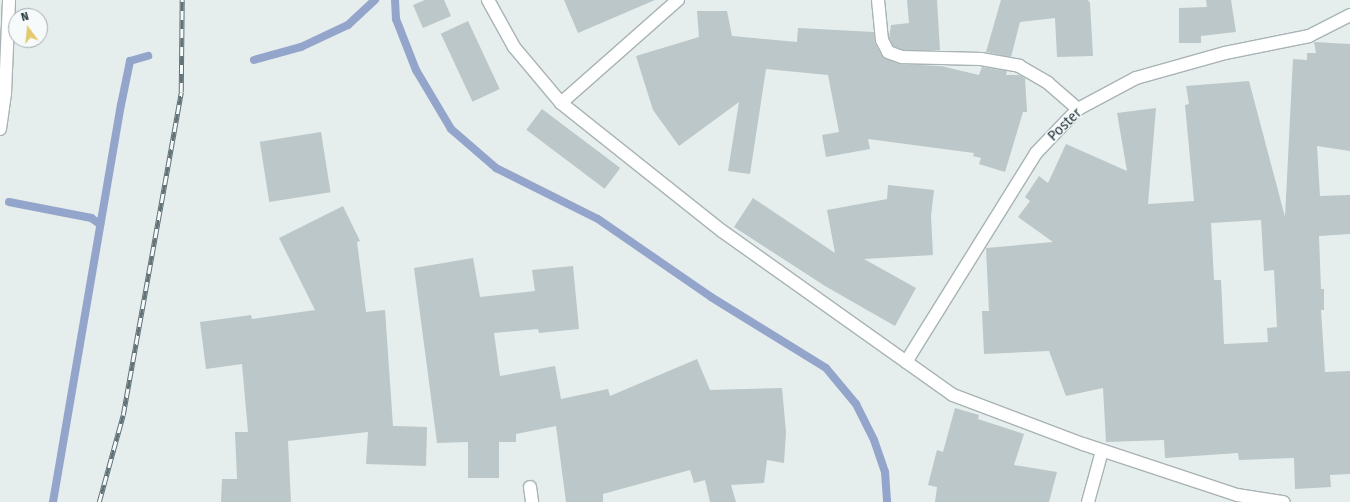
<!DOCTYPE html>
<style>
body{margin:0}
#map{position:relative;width:1350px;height:502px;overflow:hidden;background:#e6eded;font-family:"Fira Sans",sans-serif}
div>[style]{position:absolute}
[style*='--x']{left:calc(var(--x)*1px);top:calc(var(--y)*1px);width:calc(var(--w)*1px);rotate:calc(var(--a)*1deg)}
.stream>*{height:8px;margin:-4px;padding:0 4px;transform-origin:4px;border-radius:4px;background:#94a5cc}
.building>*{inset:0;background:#bbc7c8;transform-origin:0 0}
.roads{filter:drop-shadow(1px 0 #a9b3b5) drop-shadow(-1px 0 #a9b3b5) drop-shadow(0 1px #a9b3b5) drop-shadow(0 -1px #a9b3b5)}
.minor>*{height:12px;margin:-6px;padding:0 6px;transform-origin:6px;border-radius:6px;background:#fff}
.rail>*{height:4.5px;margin-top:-2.25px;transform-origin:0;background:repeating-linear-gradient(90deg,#f6fafa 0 9px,#617379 0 18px);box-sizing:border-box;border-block:1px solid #617379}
span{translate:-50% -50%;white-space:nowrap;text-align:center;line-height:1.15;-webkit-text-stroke:3px #f6fafa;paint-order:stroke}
.street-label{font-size:14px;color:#26383e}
.north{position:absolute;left:8px;top:8px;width:40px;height:40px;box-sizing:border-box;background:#f6fafa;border:1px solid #a3acaf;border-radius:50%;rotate:345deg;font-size:11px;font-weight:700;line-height:16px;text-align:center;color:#26383e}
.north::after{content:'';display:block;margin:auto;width:14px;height:18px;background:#e4ca6d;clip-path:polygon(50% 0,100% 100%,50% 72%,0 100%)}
</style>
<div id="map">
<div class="stream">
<div style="--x:395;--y:0;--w:19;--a:87"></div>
<div style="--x:396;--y:19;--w:55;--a:68.6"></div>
<div style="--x:416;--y:70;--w:69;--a:59.3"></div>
<div style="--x:451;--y:129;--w:60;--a:40.9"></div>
<div style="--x:496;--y:168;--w:114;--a:26.6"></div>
<div style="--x:598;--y:219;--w:137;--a:34.6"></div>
<div style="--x:711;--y:297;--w:135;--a:31.7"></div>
<div style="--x:826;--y:368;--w:47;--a:50.2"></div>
<div style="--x:856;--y:404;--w:40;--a:63.4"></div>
<div style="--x:874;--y:440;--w:34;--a:71"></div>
<div style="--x:885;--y:472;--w:30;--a:86"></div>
<div style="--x:254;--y:60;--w:49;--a:-15.5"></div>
<div style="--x:301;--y:47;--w:52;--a:-25.1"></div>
<div style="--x:348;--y:25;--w:37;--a:-43"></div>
<div style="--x:9;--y:202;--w:84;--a:11"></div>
<div style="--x:91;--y:218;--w:11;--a:34"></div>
<div style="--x:53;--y:502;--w:403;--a:-80.3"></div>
<div style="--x:121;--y:105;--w:45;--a:-78.4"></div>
<div style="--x:130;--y:61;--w:19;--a:-16"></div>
</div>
<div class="building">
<div style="clip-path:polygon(425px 0,444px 0,451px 16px,423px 28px,413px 5px)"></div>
<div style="clip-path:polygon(564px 0,655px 0,578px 33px)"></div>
<div style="clip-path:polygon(907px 0,937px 0,940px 50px,903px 50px,893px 46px,889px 38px,891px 25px,909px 23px)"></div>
<div style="clip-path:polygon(1001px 0,1088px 0,1090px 3px,1093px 56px,1057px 57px,1055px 18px,1020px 22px,1011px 57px,986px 52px)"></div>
<div style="clip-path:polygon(1206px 0,1231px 0,1236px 32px,1201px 36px,1201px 43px,1179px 43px,1179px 8px,1207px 7px)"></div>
<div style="clip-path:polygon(697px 11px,727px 11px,732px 36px,797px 42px,798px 28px,874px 32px,875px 43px,882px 56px,900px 64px,941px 66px,979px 75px,982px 67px,1007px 71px,1006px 75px,1019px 75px,1025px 78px,1027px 112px,1023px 112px,1005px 172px,979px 164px,981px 158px,973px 156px,974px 153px,868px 139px,870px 149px,826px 157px,822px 135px,839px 132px,828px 75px,766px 69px,750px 174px,728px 171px,739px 102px,679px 146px,653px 110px,636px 56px,699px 37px)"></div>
<div style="left:468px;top:21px;width:75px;height:30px;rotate:65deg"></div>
<div style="clip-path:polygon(evenodd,1314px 42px,1350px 44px,1350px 151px,1317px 146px,1320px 196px,1350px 195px,1350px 234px,1319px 236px,1321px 289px,1324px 289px,1324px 310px,1321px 310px,1325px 372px,1350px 371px,1350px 474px,1330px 475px,1331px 487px,1295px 489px,1294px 458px,1239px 460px,1238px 453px,1165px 458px,1164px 440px,1106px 442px,1103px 388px,1066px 396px,1049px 351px,984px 354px,982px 311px,989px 311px,986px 248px,1053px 242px,1018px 217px,1030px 201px,1025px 197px,1039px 176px,1048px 183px,1066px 144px,1127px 171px,1117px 113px,1156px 108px,1148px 204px,1194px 201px,1185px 105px,1189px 104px,1186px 86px,1249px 81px,1285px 217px,1293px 59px,1307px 60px,1307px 53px,1316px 53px,1314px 42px,1261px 220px,1264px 271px,1274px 270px,1277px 327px,1267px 328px,1268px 342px,1224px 344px,1221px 280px,1214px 280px,1211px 223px,1261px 220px)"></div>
<div style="left:542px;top:109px;width:98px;height:26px;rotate:37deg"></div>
<div style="left:321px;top:132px;width:61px;height:62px;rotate:81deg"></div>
<div style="clip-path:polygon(888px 185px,934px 190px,931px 216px,933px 255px,864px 259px,916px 288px,895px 326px,825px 286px,734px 227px,753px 198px,835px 253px,827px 210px,887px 199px)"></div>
<div style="clip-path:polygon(343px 206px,360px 241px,357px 242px,366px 312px,385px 310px,393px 426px,427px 427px,426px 466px,366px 464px,368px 432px,288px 441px,291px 502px,221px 502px,222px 479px,237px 479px,235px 432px,248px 432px,242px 364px,206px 369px,200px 322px,251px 315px,252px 319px,315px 310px,279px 238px)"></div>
<div style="clip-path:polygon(473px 258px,480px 297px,535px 291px,532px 270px,573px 266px,579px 329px,539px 333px,538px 329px,494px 333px,500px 376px,555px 366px,561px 399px,608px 389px,610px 396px,697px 359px,710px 390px,782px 388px,786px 432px,784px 463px,767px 460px,764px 483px,731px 485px,736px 502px,710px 502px,705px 480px,694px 483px,690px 470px,603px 494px,603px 502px,566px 502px,556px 426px,516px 434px,516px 442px,499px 442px,499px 478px,468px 478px,468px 442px,437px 443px,414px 268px)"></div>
<div style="clip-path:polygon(955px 408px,979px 415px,978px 419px,1024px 434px,1014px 465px,1057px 472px,1049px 502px,935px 502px,937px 487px,928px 485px,937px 450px,943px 452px)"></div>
</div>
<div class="roads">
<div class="minor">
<div style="--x:488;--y:0;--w:54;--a:61"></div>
<div style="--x:514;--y:47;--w:73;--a:50"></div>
<div style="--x:561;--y:103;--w:206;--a:38.5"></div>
<div style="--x:722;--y:231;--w:283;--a:35.4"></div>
<div style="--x:953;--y:395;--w:139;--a:20.7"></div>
<div style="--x:1083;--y:444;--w:162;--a:18.3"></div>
<div style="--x:1237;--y:495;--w:47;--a:8.7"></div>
<div style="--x:878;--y:0;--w:40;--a:84.3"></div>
<div style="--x:882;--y:40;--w:13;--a:63"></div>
<div style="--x:888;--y:52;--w:15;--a:20"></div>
<div style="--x:902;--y:57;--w:79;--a:1.5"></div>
<div style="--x:981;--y:59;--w:39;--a:10"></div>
<div style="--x:1019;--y:66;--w:34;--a:30"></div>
<div style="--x:1048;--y:83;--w:40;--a:41"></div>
<div style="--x:561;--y:103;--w:156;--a:-41.4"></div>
<div style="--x:0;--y:129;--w:36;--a:-82"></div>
<div style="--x:5;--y:93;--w:93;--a:-87.5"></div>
<div style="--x:906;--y:362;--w:246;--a:-58.1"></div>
<div style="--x:1036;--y:153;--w:61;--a:-46.3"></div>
<div style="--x:1078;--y:109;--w:66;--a:-28.1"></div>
<div style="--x:1136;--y:78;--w:92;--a:-15.7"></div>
<div style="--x:1225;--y:53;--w:86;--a:-11.4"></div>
<div style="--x:1309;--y:36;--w:46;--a:-27.1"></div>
<div style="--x:530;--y:487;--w:15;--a:82"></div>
<div style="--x:1088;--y:502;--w:53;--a:-74.6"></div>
</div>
</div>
<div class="rail">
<div style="--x:99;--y:502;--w:90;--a:-74.6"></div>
<div style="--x:123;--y:415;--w:328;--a:-79.8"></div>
<div style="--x:181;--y:92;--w:92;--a:-89.4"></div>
</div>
<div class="street-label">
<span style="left:1065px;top:125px;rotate:-44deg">Poster</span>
</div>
<div class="north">N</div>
</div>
